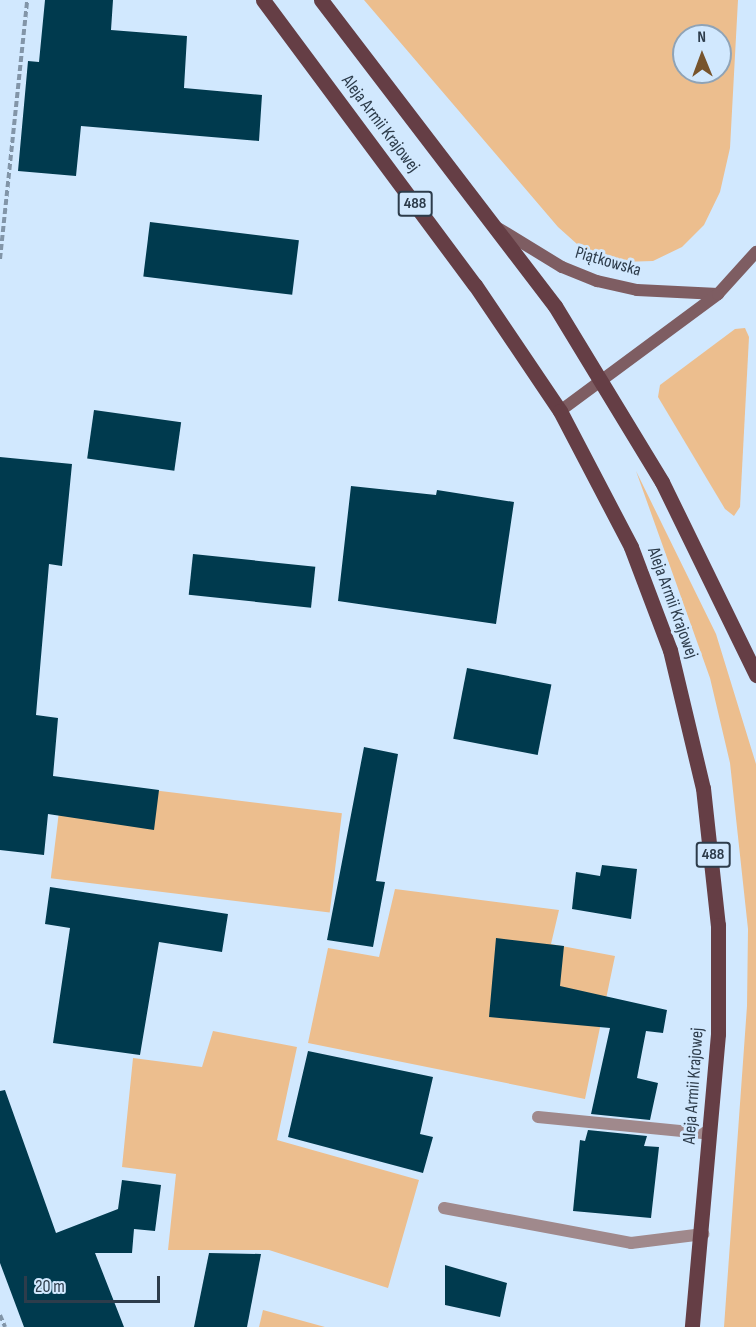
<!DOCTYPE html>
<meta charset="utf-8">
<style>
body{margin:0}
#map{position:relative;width:756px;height:1327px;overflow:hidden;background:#d1e8fe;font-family:"Sofia Sans Condensed",sans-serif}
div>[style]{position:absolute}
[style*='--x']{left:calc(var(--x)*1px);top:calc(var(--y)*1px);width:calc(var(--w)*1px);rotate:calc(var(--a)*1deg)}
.green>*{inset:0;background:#ecbe8e;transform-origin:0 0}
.building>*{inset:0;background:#003a4e;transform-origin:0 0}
.path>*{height:4px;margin-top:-2px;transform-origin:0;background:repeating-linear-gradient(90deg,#8295a8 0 6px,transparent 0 9px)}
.lane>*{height:12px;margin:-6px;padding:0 6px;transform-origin:6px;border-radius:6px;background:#a0898c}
.secondary>*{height:12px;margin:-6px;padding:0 6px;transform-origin:6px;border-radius:6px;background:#7e5d62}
.primary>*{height:15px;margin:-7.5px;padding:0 7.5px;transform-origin:7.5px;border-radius:7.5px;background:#653e45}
span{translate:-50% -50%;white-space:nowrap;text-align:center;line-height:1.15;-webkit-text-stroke:6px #d1e8fe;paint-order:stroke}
.shield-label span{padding:2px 4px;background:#d1e8fe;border:2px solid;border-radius:4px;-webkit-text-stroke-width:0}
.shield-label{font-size:16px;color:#2d3c4b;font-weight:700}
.street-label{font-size:18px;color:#2d3c4b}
.north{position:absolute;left:672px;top:24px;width:60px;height:60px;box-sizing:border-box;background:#d1e8fe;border:2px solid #8fa3b6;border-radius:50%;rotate:359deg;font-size:16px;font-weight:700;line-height:24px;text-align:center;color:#2d3c4b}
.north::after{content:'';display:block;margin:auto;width:21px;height:27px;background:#77542d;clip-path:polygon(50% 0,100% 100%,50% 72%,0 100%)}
.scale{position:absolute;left:24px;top:1276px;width:136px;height:27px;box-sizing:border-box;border:3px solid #2d3c4b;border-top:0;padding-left:8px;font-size:18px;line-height:21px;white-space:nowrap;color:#2d3c4b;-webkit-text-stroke:4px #d1e8fe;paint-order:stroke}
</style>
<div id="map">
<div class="green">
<div style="clip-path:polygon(evenodd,364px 0,738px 0,730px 148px,720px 192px,704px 225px,682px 247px,653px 261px,620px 262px,587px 253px,558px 227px,364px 0,684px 36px,720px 36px,720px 72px,684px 72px,684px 36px)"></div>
<div style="clip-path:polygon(745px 328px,749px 337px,740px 507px,734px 516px,725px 509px,658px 397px,660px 385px,735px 329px)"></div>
<div style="clip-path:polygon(636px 471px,716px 634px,756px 764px,756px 1327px,724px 1327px,747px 1006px,748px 929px,730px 763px,710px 678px)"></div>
<div style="left:63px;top:779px;width:281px;height:100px;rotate:7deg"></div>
<div style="clip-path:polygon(395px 889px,559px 910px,551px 944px,615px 956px,585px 1099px,308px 1043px,328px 948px,379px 957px)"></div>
<div style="clip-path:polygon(213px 1031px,297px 1047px,277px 1140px,419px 1180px,388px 1288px,269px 1250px,168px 1250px,176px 1174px,122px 1167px,133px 1058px,202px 1067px)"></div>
<div style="clip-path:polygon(263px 1310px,325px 1327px,259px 1327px)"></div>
</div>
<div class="building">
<div style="clip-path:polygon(45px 0,113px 0,111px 30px,187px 36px,184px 88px,262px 95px,259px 141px,81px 126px,76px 176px,18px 171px,28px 61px,39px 62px)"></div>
<div style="left:150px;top:222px;width:150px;height:55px;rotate:7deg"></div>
<div style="left:94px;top:410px;width:88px;height:49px;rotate:8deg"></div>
<div style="clip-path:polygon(0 457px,72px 464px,62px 566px,49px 564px,37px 703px,36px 715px,58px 718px,53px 776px,159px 790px,154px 830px,48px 814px,44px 855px,0 850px)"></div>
<div style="clip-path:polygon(351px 486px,436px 495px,437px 490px,514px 502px,496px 624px,338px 601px)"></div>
<div style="left:193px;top:554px;width:123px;height:41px;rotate:6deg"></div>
<div style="left:467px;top:668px;width:86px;height:72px;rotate:11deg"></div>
<div style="clip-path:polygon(364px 747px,398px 754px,376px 881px,385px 882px,373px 947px,327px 940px)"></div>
<div style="clip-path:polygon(602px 865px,637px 869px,631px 919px,572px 909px,576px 872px,600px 876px)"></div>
<div style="clip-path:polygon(50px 887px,228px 914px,222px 952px,159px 942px,140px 1055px,53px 1043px,70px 928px,45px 924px)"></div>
<div style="clip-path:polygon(496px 938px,564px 946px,560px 986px,667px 1010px,663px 1033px,646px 1031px,637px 1078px,658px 1083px,650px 1120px,591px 1114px,610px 1028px,489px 1017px)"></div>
<div style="clip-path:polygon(308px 1051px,433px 1077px,420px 1134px,433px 1137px,423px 1173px,288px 1137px)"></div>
<div style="clip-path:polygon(5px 1090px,56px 1233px,118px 1209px,122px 1180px,161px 1185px,155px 1231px,134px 1229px,132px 1253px,95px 1253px,124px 1327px,24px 1327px,0 1263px,0 1091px)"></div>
<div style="clip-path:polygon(588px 1130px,647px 1136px,644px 1146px,659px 1147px,651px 1218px,573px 1211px,580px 1140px,585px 1141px)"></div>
<div style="clip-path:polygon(209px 1253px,261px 1254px,247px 1327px,194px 1327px)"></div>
<div style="clip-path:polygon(445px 1265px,507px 1283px,500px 1317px,445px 1305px)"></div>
</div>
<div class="path">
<div style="--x:0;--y:259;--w:260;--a:-84"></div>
<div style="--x:0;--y:1315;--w:13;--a:67"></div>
</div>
<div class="lane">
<div style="--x:538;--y:1117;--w:173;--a:5.6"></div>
<div style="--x:444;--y:1208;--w:190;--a:10.6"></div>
<div style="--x:631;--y:1243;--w:73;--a:-7.1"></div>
</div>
<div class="secondary">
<div style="--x:498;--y:228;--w:75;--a:31.4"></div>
<div style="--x:562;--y:267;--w:38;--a:22"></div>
<div style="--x:597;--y:281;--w:41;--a:12.7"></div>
<div style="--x:637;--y:290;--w:81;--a:2.8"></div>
<div style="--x:560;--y:411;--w:197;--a:-36.5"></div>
<div style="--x:718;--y:294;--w:57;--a:-47.9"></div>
</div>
<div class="primary">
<div style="--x:263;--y:0;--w:355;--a:53.4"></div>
<div style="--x:475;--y:285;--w:152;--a:56"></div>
<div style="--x:560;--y:411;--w:153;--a:62.4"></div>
<div style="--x:631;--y:547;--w:110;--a:69.3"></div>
<div style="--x:670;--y:650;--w:142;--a:76.6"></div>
<div style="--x:703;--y:788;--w:138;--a:83.8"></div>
<div style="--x:718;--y:925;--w:109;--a:90"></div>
<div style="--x:718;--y:1034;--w:294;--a:95.1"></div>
<div style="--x:321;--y:0;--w:385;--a:52.6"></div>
<div style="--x:555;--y:306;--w:206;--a:58.7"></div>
<div style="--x:662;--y:482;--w:215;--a:64"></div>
</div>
<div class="shield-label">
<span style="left:415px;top:204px">488</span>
<span style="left:713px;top:855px">488</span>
</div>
<div class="street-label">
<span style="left:380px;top:124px;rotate:53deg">Aleja Armii Krajowej</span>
<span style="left:608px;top:262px;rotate:16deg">Piątkowska</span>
<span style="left:672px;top:603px;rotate:70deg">Aleja Armii Krajowej</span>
<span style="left:694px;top:1086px;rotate:-86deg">Aleja Armii Krajowej</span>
</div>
<div class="north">N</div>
<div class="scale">20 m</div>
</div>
